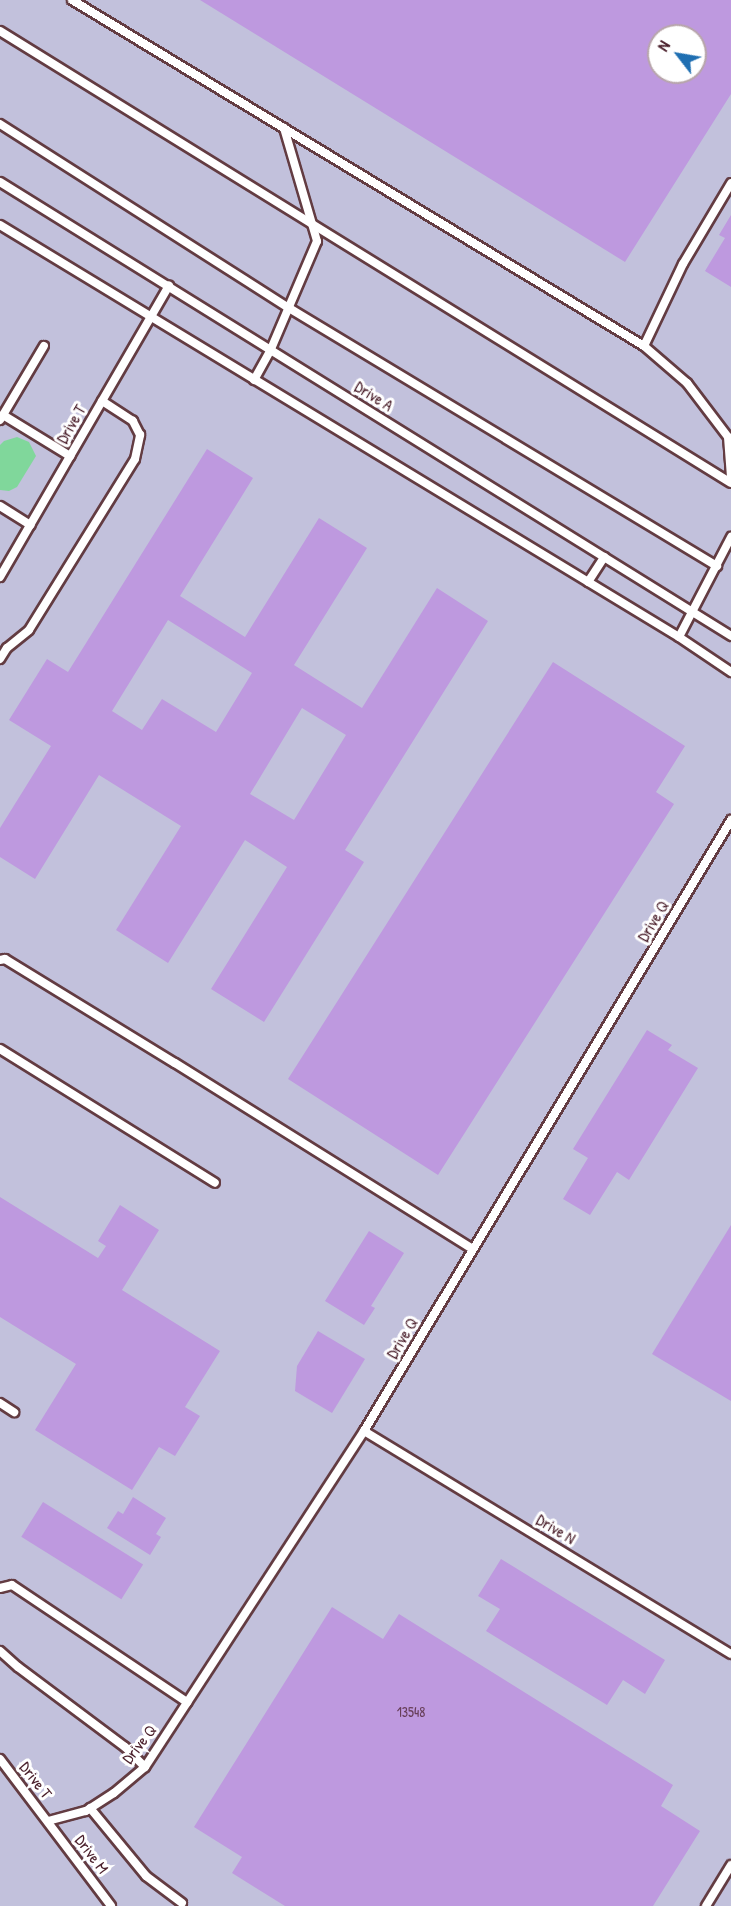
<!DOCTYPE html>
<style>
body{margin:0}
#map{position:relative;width:731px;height:1906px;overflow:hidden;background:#eee1c1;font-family:"Patrick Hand",sans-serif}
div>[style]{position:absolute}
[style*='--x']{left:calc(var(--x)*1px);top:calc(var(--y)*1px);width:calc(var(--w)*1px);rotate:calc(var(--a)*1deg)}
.industrial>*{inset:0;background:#c2c1dc}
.green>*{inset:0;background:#80d79b}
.building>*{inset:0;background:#be99df;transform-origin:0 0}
.roads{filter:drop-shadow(2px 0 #633c42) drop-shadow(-2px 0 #633c42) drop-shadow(0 2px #633c42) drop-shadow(0 -2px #633c42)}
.service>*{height:8px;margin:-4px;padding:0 4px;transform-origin:4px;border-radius:4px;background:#fff}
span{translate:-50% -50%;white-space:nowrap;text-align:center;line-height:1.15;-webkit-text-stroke:6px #fff;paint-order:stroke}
.number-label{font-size:14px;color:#673e58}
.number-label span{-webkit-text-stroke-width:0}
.street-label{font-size:16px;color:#4a1f2b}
.north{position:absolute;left:647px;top:24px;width:60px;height:60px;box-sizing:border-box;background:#fff;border:2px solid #b7a5aa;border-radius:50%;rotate:301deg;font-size:16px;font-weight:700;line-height:24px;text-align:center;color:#4a1f2b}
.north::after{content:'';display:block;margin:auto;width:21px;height:27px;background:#1f6fb2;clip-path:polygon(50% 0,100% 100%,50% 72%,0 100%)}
</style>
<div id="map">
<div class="industrial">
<div style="clip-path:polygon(evenodd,0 0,731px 0,731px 1906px,0 1906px,0 0,659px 36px,695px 36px,695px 72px,659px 72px,659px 36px)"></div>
</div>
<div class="green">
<div style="clip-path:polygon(17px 437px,29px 442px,36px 456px,17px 487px,9px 491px,0 490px,0 445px,4px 441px)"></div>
</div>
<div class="building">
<div style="clip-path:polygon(evenodd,200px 0,731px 0,731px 94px,625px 262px,200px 0,659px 36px,695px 36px,695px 72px,659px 72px,659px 36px)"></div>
<div style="clip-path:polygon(731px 215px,731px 287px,705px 271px,725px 238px,719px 235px)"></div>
<div style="clip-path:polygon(evenodd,207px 449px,253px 478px,180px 596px,245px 637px,319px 518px,367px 548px,294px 665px,362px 708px,437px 588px,488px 621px,345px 850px,364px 862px,264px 1022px,211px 989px,287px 867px,245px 840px,168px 963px,116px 930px,181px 826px,99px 775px,35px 879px,0 857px,0 828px,51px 746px,9px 720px,47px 659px,68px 672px,207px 449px,168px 620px,252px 673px,216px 732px,162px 699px,142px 730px,112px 711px,168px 620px,207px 449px,302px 708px,346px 735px,294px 820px,250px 794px,302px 708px)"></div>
<div style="clip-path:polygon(553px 662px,685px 746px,656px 792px,674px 804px,438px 1175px,288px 1079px)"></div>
<div style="clip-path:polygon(647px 1030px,672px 1045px,668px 1050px,698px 1068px,629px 1180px,617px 1172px,590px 1215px,563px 1199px,588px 1158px,573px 1149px)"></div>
<div style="clip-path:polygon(0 1197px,98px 1258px,106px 1246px,98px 1241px,120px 1205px,159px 1230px,122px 1290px,220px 1351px,185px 1407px,200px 1416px,175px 1456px,159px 1447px,132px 1490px,35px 1430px,76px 1364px,0 1317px)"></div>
<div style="clip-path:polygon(731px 1225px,731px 1401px,652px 1354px)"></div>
<div style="clip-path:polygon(369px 1231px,404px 1253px,371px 1306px,375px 1308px,364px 1325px,325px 1301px)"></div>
<div style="clip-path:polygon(318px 1331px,365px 1359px,332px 1413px,295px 1391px,297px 1366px)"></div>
<div style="clip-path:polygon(133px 1497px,166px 1518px,156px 1534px,161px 1537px,150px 1555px,107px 1528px,118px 1511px,123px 1514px)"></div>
<div style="left:43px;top:1502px;width:118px;height:41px;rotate:32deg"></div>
<div style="clip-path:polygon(501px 1559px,665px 1660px,645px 1694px,623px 1680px,607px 1705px,486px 1631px,500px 1609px,478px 1596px)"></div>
<div style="clip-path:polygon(332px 1607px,383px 1639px,399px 1614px,673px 1785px,661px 1806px,700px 1831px,653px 1906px,285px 1906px,232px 1873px,242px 1857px,194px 1827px)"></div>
</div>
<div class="roads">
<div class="service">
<div style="--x:72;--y:0;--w:669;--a:31.17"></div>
<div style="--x:644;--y:346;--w:57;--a:40.7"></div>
<div style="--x:687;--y:383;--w:68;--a:52.8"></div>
<div style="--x:728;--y:437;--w:40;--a:85.7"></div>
<div style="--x:0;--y:31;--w:859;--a:31.73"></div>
<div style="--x:0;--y:124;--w:343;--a:32.5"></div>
<div style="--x:289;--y:308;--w:500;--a:31.1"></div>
<div style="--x:0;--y:182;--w:861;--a:31.84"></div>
<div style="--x:0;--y:225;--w:794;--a:31.25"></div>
<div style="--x:679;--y:637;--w:63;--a:33.9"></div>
<div style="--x:644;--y:346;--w:91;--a:-64.6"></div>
<div style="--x:683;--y:264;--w:94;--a:-59.3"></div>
<div style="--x:254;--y:380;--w:35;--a:-61"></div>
<div style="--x:271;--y:349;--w:117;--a:-66.9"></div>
<div style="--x:317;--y:241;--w:118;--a:-106.3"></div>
<div style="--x:3;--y:415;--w:79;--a:31.5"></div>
<div style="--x:0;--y:420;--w:86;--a:-59.3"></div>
<div style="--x:0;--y:506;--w:36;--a:32"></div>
<div style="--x:0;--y:577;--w:337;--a:-59.9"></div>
<div style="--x:588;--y:582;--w:30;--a:-57"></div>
<div style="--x:679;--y:637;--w:113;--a:-62.5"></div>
<div style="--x:0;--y:659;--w:13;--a:-58"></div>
<div style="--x:7;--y:648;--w:28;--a:-39"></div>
<div style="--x:29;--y:630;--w:201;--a:-58.2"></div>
<div style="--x:135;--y:459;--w:25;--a:-78"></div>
<div style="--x:140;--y:435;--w:16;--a:-117"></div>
<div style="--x:133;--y:421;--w:37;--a:-147"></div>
<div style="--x:0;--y:960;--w:5;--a:-11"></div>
<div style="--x:5;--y:959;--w:199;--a:31.5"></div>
<div style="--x:175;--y:1063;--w:351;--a:32"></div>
<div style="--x:0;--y:1049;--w:253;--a:31.9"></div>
<div style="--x:0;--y:1403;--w:17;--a:33"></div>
<div style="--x:364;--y:1431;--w:429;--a:31.3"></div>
<div style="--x:0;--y:1588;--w:12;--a:-14"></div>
<div style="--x:12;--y:1585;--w:211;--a:33.8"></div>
<div style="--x:0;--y:1651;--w:24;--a:42"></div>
<div style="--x:18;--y:1667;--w:134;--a:36.8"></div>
<div style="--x:125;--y:1747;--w:28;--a:45"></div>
<div style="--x:0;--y:1759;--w:184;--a:52.9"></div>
<div style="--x:90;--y:1808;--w:88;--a:50.5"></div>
<div style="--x:146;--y:1876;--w:45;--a:36.9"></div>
<div style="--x:48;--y:1821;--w:39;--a:-15"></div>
<div style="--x:86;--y:1811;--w:33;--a:-33"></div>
<div style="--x:114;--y:1793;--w:40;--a:-40"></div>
<div style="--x:145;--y:1767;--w:401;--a:-56.9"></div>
<div style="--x:364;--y:1431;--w:713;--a:-59.01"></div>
<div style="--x:706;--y:1906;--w:48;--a:-58.6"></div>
</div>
</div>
<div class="number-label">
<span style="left:411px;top:1712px">13548</span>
</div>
<div class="street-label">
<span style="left:374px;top:396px;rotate:32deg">Drive A</span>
<span style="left:71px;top:424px;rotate:-60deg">Drive T</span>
<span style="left:653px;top:921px;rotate:-59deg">Drive Q</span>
<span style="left:402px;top:1338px;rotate:-59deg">Drive Q</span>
<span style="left:556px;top:1529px;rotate:31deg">Drive N</span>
<span style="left:139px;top:1744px;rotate:-52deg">Drive Q</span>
<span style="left:36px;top:1780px;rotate:52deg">Drive T</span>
<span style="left:92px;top:1854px;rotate:53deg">Drive M</span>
</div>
<div class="north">N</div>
</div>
